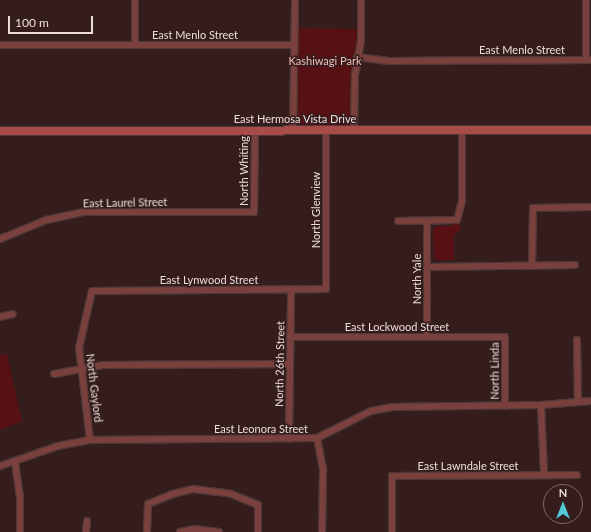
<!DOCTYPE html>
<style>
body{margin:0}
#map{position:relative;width:591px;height:532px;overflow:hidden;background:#341d1c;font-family:Lato,sans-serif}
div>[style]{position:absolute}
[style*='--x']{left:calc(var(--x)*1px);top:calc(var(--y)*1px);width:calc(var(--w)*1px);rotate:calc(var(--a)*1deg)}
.green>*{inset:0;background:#571114}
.roads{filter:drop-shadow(1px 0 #4e3837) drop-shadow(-1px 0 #4e3837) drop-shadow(0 1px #4e3837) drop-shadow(0 -1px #4e3837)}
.street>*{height:6px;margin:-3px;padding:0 3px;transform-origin:3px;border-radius:3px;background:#7a403d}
.secondary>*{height:8px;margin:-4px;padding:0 4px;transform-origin:4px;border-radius:4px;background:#a84c4a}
span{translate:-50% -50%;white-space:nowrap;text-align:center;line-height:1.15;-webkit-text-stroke:3px #341d1c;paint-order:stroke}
.street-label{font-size:11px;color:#ebdcda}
.park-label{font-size:11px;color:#f2beba}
.north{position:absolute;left:543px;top:484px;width:40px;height:40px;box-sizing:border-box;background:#341d1c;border:1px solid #7d6968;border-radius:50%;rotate:0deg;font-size:11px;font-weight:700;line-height:16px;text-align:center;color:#ebdcda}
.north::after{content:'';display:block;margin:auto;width:14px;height:18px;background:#52cbd7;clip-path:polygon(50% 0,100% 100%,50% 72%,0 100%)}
.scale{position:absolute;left:8px;top:16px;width:85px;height:18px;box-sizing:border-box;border:2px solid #ebdcda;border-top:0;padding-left:5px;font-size:12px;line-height:14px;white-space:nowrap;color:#ebdcda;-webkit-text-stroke:3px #341d1c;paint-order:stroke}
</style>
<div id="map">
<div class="green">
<div style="clip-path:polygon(294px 28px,361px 29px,357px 57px,354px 130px,293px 131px)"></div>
<div style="clip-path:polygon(458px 222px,461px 229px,454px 235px,454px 260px,437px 260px,434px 257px,433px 230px,437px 226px,450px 226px)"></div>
<div style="clip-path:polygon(7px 354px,22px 421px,0 430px,0 355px)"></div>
</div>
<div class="roads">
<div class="street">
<div style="--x:135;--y:0;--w:45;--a:90"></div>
<div style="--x:586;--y:0;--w:60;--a:90"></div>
<div style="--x:0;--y:45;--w:294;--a:0"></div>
<div style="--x:357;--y:57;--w:32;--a:7"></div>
<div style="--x:389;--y:61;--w:202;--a:-0.3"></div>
<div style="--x:354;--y:130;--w:55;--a:-89"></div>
<div style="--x:355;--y:75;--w:34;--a:-80"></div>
<div style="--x:361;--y:42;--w:42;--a:-90"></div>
<div style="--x:293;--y:131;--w:131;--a:-89.1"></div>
<div style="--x:398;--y:221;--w:59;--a:-1"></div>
<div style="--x:457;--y:220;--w:20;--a:-75"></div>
<div style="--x:462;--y:201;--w:70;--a:-90"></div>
<div style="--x:0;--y:239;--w:50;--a:-22.4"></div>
<div style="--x:46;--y:220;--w:39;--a:-12"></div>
<div style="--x:84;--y:212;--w:170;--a:0"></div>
<div style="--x:254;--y:212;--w:81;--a:-89.3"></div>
<div style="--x:532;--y:266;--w:58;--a:-89"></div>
<div style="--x:533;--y:208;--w:58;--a:-1"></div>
<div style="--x:427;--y:267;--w:148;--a:-0.8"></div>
<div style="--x:0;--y:317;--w:13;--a:-13"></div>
<div style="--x:290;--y:337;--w:215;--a:0"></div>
<div style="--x:505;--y:337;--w:69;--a:90"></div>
<div style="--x:427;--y:337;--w:116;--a:-90"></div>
<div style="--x:577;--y:340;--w:61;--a:89.1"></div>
<div style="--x:54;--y:374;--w:50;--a:-10.4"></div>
<div style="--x:103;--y:365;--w:187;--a:-0.3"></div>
<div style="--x:541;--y:405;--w:70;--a:87.5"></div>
<div style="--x:317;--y:438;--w:33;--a:79"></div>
<div style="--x:323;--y:470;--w:62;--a:90.9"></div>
<div style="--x:289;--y:439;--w:150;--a:-89.2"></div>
<div style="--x:90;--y:440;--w:93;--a:-96.8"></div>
<div style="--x:79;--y:348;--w:58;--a:-77.2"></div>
<div style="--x:92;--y:291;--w:234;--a:-0.5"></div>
<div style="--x:326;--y:289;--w:158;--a:-90"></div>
<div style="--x:15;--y:462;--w:34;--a:82"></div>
<div style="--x:20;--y:496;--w:36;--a:90"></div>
<div style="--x:0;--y:466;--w:61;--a:-19"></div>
<div style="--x:58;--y:446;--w:33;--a:-11"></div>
<div style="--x:90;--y:440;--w:227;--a:-0.5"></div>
<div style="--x:317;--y:438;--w:60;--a:-26.6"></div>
<div style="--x:371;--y:411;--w:20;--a:-11"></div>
<div style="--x:391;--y:407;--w:150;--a:-0.8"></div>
<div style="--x:541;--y:405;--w:50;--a:-4.6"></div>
<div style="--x:86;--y:532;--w:11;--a:-85"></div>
<div style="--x:147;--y:532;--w:28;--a:-88"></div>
<div style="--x:148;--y:504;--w:27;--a:-22"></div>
<div style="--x:173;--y:494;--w:21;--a:-14"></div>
<div style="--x:193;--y:489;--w:38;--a:7"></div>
<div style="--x:231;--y:494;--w:29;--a:22"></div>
<div style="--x:258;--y:505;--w:27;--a:90"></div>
<div style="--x:180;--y:532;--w:14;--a:-12"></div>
<div style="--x:194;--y:529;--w:25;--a:7"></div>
<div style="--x:392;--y:532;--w:56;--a:-90"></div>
<div style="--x:392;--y:476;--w:185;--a:-0.3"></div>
</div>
<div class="secondary">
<div style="--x:0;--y:131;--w:591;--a:-0.1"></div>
</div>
</div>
<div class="street-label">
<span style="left:195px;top:35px">East Menlo Street</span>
<span style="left:522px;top:50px">East Menlo Street</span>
<span style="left:295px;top:119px">East Hermosa Vista Drive</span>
<span style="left:244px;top:171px;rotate:-90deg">North Whiting</span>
<span style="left:125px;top:203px;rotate:-1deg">East Laurel Street</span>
<span style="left:316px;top:210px;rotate:-90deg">North Glenview</span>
<span style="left:417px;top:279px;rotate:-90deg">North Yale</span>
<span style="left:209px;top:280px">East Lynwood Street</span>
<span style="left:397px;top:327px">East Lockwood Street</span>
<span style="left:280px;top:364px;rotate:-89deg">North 26th Street</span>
<span style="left:495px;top:371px;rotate:-90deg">North Linda</span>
<span style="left:94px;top:388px;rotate:83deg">North Gaylord</span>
<span style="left:261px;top:429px">East Leonora Street</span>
<span style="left:468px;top:466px">East Lawndale Street</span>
</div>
<div class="park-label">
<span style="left:325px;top:61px">Kashiwagi Park</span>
</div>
<div class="north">N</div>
<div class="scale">100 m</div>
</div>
